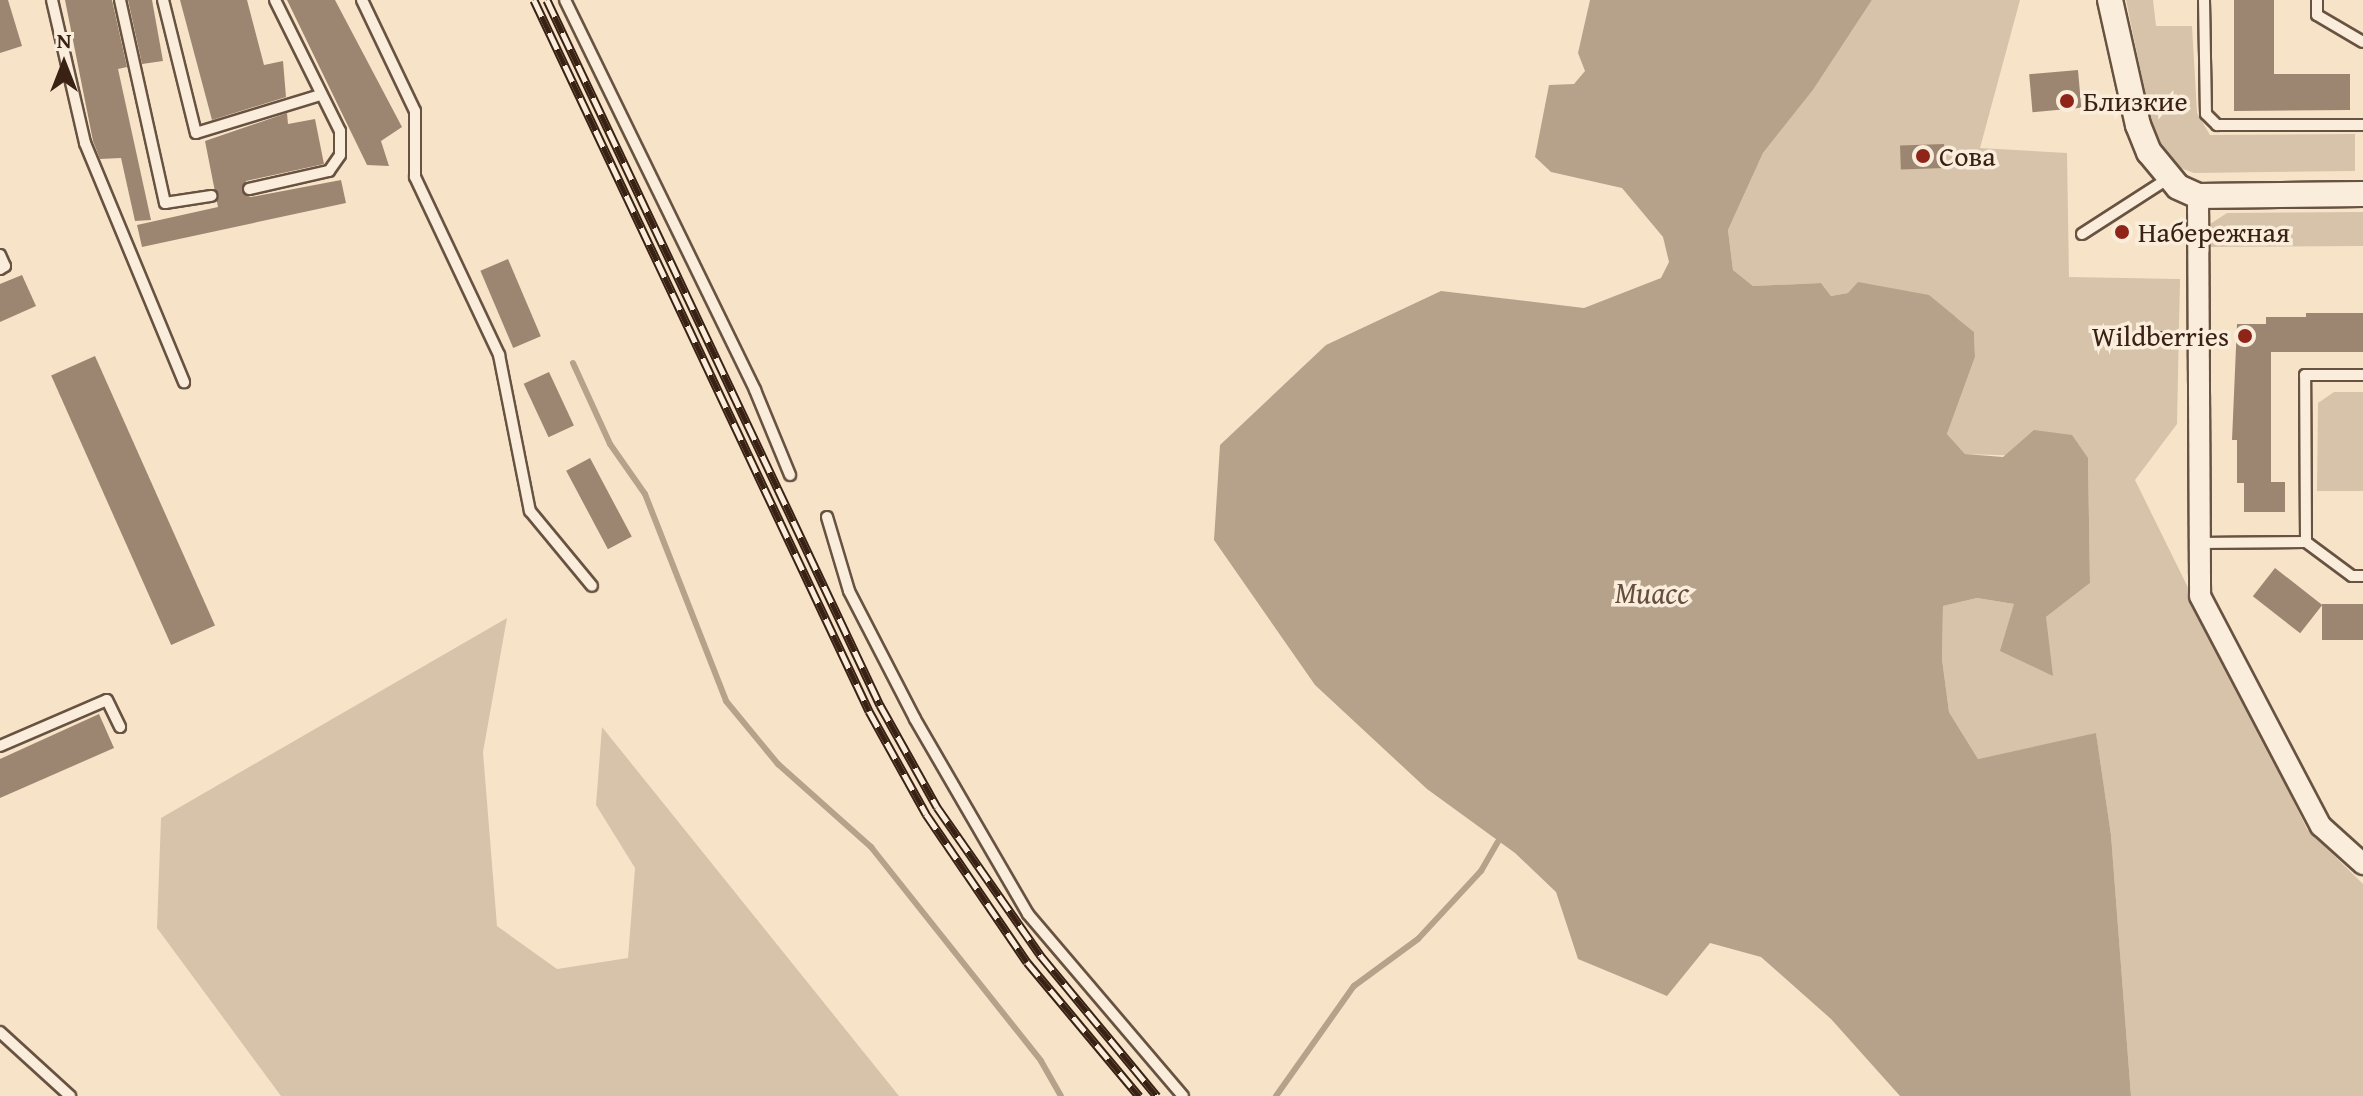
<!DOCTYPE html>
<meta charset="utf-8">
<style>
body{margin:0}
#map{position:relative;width:2363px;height:1096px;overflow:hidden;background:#f7e4c8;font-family:"Gentium Book Plus",serif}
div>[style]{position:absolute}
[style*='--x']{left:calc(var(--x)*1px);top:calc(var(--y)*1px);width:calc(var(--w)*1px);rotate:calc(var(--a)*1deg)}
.green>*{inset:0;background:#d7c3a9}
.water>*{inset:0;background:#b6a28b}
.stream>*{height:6px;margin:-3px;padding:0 3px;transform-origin:3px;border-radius:3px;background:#b6a28b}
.building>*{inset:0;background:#9c8672;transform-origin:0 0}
.roads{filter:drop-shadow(2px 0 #685241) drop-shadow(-2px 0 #685241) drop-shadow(0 2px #685241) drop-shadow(0 -2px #685241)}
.service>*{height:10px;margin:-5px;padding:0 5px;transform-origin:5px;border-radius:5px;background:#faeddb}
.minor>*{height:20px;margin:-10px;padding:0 10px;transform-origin:10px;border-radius:10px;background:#faeddb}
.tertiary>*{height:24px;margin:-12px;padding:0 12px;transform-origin:12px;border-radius:12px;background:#faeddb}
.rail>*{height:9px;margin-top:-4.5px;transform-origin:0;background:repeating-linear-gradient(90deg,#faeddb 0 18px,#392114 0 36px);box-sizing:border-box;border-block:2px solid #392114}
.dots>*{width:22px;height:22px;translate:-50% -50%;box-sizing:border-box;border:4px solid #faeddb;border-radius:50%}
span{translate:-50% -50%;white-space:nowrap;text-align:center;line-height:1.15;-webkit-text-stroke:7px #faeddb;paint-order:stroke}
.poi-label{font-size:28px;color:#392114}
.left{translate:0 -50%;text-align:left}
.right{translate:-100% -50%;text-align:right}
.water-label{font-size:30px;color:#654e3e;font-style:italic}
.north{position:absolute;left:24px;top:24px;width:80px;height:80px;-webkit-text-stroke:6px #faeddb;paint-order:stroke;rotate:0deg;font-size:22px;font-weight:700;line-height:32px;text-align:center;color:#392114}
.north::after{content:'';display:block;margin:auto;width:28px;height:36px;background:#392114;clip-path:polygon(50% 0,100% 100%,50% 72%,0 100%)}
</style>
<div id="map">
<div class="green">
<div style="clip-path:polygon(1872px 0,2020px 0,1980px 148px,2067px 153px,2069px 277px,2180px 279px,2177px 424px,2135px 480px,2307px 829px,2363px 884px,2363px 1096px,2131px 1096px,2111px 835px,2096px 734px,1978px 759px,1949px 712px,1942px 659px,1943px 606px,1977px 598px,2014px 604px,2046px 617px,2090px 583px,2088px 458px,1965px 454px,1947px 434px,1975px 357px,1974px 332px,1956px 317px,1848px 293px,1831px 296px,1821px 283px,1753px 286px,1733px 270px,1728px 230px,1763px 153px,1813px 90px)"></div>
<div style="clip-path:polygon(2126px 0,2153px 0,2156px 26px,2192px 26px,2197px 113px,2210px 135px,2355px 134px,2355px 171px,2194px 173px,2178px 167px,2153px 132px)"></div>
<div style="clip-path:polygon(2363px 212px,2363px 246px,2207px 247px,2210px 224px,2227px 213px)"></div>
<div style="clip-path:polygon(2334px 392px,2363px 392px,2363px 491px,2317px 491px,2318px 403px)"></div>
<div style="clip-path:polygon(507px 618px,483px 752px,497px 926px,557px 969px,628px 958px,635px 868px,596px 805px,602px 727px,899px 1096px,281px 1096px,157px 928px,161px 818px)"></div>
</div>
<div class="water">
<div style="clip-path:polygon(1590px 0,1872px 0,1813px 90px,1763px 153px,1728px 230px,1733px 270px,1753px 286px,1821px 283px,1831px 296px,1848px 293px,1858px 282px,1929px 295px,1974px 332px,1975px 357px,1947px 434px,1965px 454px,2003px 457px,2034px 430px,2072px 435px,2088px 458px,2090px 583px,2046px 617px,2053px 676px,2000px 651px,2014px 604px,1977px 598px,1943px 606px,1942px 659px,1949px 712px,1978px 759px,2096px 733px,2111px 835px,2131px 1096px,1900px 1096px,1831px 1019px,1761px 957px,1710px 943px,1667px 996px,1578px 959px,1556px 892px,1515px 853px,1427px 789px,1315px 685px,1214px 540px,1220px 445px,1326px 345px,1441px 291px,1584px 308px,1661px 278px,1669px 262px,1663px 237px,1622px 188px,1551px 172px,1535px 157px,1549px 85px,1574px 84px,1585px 71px,1578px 53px)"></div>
</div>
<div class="stream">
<div style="--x:573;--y:363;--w:89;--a:65.4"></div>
<div style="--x:610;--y:444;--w:61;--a:55"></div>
<div style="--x:645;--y:494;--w:222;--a:68.6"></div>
<div style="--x:726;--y:701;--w:82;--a:50.5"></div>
<div style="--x:778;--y:764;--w:125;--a:41.7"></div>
<div style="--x:871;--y:847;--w:273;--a:51.5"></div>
<div style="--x:1041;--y:1061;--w:40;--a:60.3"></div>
<div style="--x:1276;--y:1096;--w:135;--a:-54.7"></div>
<div style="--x:1354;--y:986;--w:79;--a:-36.3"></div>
<div style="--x:1418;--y:939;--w:93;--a:-47.2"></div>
<div style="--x:1481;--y:871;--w:34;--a:-60"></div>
</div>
<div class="building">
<div style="clip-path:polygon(0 0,8px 0,22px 46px,0 53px)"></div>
<div style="clip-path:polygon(65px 0,112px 0,127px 67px,118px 69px,151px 220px,135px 221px,121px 158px,100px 159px,93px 141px)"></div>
<div style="clip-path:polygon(128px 0,152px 0,163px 61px,142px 64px)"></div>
<div style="clip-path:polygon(180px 0,247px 0,264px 65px,283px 61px,286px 97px,212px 120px)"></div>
<div style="clip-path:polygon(287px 0,335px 0,402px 127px,381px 141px,389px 166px,367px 165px)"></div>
<div style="clip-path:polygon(2234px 0,2274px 0,2274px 74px,2350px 74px,2350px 110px,2234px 111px)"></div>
<div style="left:2078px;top:70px;width:38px;height:49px;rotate:85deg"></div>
<div style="clip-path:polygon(287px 113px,288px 124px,315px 119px,324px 164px,246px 181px,243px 194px,251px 197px,341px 180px,346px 203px,142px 247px,137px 225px,218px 207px,205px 141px)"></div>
<div style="left:1944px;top:144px;width:24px;height:44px;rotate:88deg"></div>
<div style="left:508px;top:259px;width:84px;height:30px;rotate:67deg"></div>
<div style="clip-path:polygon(22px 275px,36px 306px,0 322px,0 284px)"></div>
<div style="clip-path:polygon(2306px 313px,2363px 313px,2363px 352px,2271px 352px,2271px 482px,2285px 482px,2285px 512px,2244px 512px,2244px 483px,2237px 483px,2237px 440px,2232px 440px,2237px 324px,2266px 324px,2266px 317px,2306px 317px)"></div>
<div style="left:95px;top:356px;width:295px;height:48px;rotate:66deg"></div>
<div style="left:549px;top:372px;width:59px;height:28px;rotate:65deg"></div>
<div style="left:590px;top:458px;width:89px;height:27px;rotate:62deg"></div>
<div style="left:2275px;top:568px;width:60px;height:36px;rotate:38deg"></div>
<div style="left:2363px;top:604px;width:36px;height:41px;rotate:90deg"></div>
<div style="clip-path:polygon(99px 714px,114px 748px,0 798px,0 759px)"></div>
</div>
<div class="roads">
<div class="service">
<div style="--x:52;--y:0;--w:147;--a:77"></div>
<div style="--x:85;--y:143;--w:259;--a:67.5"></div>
<div style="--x:120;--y:0;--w:208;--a:77.5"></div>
<div style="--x:165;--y:203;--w:47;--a:-8.7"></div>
<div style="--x:163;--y:0;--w:137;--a:76.1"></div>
<div style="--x:196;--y:133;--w:130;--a:-17"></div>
<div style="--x:362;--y:0;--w:123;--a:64.5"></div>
<div style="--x:415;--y:111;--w:66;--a:90"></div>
<div style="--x:415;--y:177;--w:197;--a:64.7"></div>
<div style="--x:499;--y:355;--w:159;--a:78.8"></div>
<div style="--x:530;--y:511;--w:97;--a:50.4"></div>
<div style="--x:565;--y:0;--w:434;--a:64"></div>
<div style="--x:755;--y:390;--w:92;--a:67.6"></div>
<div style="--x:2204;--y:0;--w:114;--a:89"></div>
<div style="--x:2206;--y:114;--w:16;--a:45"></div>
<div style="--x:2217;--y:125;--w:146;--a:0"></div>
<div style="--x:2317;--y:0;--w:15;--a:90"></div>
<div style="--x:2317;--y:15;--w:53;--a:30.4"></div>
<div style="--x:249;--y:189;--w:82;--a:-12.7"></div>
<div style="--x:329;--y:171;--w:19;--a:-55"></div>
<div style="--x:340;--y:155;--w:24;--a:-90"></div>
<div style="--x:340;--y:131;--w:146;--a:-116.4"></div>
<div style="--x:2082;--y:234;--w:103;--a:-32.8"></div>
<div style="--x:0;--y:255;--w:12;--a:66"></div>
<div style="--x:5;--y:266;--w:6;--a:149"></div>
<div style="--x:2141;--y:338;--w:57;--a:1"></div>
<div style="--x:827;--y:517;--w:77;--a:73.4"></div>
<div style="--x:849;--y:591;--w:144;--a:62.7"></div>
<div style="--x:915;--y:719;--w:225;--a:59.9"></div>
<div style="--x:1028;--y:914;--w:239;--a:49.6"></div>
<div style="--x:2306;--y:542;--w:57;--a:36.5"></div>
<div style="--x:2352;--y:576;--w:11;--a:0"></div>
<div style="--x:2199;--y:543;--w:107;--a:-0.5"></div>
<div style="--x:2306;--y:542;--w:167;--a:-90.3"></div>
<div style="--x:2305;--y:375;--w:58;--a:0"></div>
<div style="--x:0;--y:746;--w:116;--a:-23.3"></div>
<div style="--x:107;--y:700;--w:30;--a:64"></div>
<div style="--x:0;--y:1032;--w:95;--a:42.4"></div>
</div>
<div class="minor">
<div style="--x:2198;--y:196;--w:400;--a:89.7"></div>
<div style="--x:2200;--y:596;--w:260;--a:62.3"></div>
<div style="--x:2321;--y:826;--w:57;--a:42.1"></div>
</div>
<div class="tertiary">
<div style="--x:2110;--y:0;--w:128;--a:77.4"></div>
<div style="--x:2138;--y:125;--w:29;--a:68"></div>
<div style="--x:2149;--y:152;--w:45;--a:50.4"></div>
<div style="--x:2178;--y:187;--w:22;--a:24"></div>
<div style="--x:2198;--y:196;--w:165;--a:-0.7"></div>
</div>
</div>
<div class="rail">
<div style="--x:534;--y:0;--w:786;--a:64.77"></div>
<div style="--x:869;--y:711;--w:118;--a:61"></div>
<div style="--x:926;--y:814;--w:179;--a:55.7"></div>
<div style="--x:1027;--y:962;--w:175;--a:50.1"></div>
<div style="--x:547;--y:0;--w:780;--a:64.72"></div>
<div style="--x:880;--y:705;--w:117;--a:60.8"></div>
<div style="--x:937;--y:807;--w:182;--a:55.1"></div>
<div style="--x:1041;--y:956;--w:182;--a:50.4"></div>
</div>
<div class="dots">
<div style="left:2067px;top:101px;background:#8f2418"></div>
<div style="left:1923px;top:156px;background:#8f2418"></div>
<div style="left:2122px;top:232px;background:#8f2418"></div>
<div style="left:2245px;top:336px;background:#8f2418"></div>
</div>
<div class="poi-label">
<span class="left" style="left:2083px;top:101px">Близкие</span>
<span class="left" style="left:1939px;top:156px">Сова</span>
<span class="left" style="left:2138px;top:232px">Набережная</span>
<span class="right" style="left:2229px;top:336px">Wildberries</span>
</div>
<div class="water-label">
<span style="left:1652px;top:592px">Миасс</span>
</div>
<div class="north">N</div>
</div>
